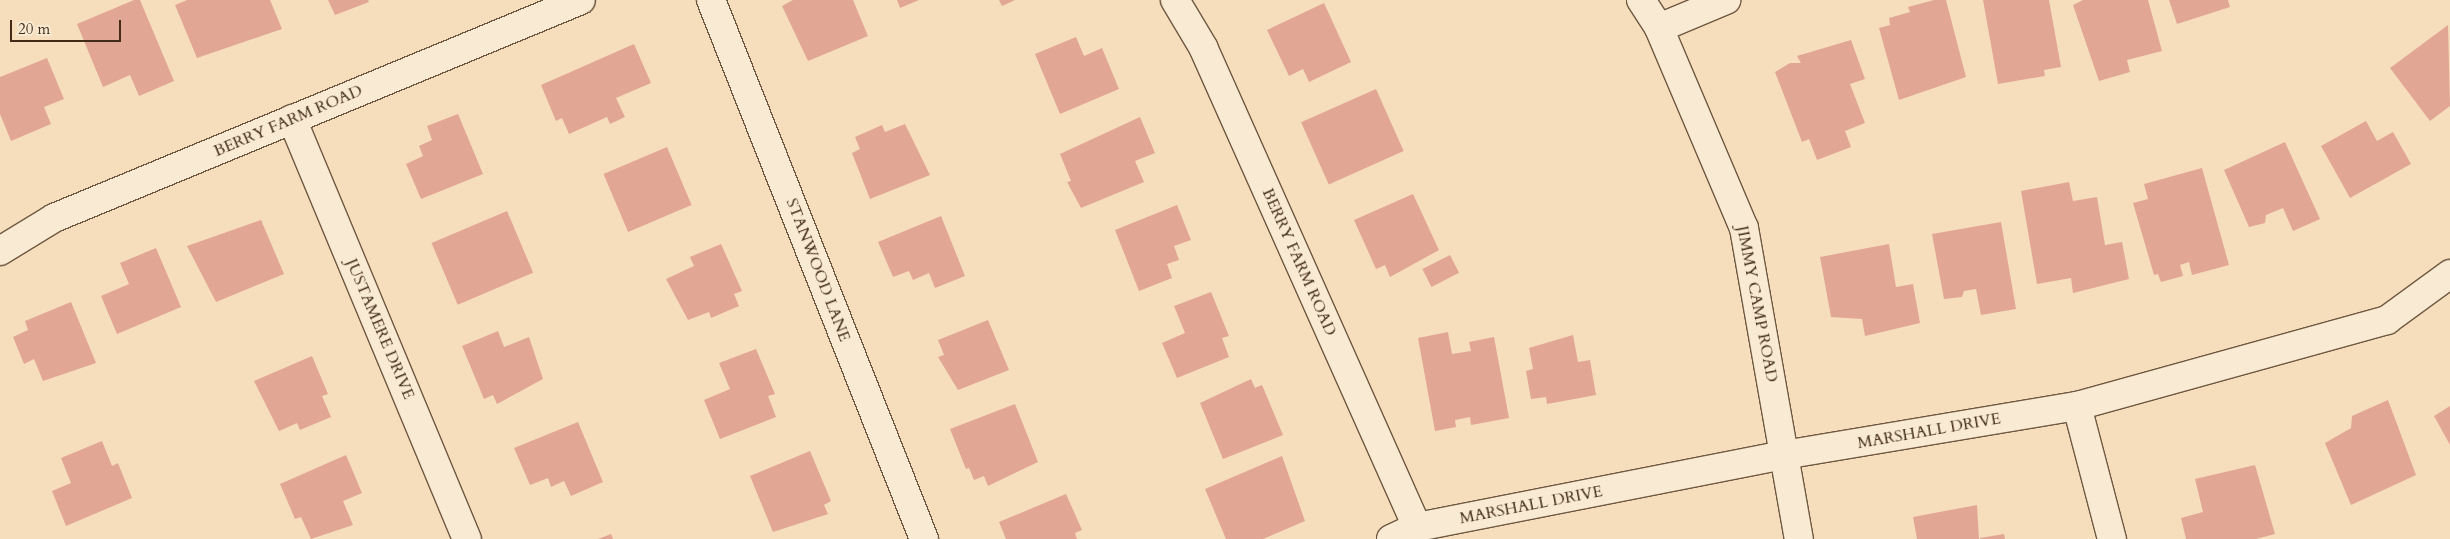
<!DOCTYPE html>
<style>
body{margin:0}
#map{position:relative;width:2450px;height:539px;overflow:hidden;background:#f6debc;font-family:Cardo,serif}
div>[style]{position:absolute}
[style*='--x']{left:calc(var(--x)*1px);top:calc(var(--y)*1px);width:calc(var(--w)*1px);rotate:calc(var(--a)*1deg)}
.building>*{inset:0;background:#e2a695;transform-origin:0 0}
.roads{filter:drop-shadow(1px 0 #6f5841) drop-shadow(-1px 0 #6f5841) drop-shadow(0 1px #6f5841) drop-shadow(0 -1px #6f5841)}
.minor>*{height:28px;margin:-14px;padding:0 14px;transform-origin:14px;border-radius:14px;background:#f9ead3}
span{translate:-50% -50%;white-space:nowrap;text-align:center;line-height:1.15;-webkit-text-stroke:5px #f9ead3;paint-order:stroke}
.street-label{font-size:16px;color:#422c18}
.scale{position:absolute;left:10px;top:20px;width:111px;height:22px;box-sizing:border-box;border:2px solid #422c18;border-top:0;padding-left:6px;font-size:15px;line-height:18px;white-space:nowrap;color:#422c18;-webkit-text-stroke:4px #f9ead3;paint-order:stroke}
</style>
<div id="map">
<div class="building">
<div style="clip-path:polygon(134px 0,140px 0,174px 81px,139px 96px,130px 75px,103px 87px,77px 24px)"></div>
<div style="clip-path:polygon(187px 0,270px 0,282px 29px,197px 58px,175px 5px)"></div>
<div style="clip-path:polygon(328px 0,368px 0,369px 2px,335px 15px)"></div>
<div style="clip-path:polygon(793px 0,853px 0,868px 36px,808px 61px,782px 6px)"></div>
<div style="clip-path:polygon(897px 0,919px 0,900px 8px)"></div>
<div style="clip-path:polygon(999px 0,1015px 0,1002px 6px)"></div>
<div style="clip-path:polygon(1934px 0,1946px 0,1966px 77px,1899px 100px,1879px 28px,1890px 25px,1889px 18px,1910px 12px,1908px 7px)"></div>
<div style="clip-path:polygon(1983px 0,2049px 0,2061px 67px,2044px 70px,2045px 76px,1998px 84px)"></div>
<div style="clip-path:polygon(2083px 0,2148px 0,2162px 51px,2127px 60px,2130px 72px,2099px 81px,2073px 5px)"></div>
<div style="clip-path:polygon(2169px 0,2228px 0,2230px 7px,2177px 24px)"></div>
<div style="clip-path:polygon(1324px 3px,1351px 62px,1309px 82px,1303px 69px,1289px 76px,1267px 30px)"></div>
<div style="clip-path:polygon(2448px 25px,2450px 106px,2430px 121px,2390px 68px)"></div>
<div style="clip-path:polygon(1076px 37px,1084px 56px,1102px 48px,1119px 89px,1060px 114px,1035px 54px)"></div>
<div style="clip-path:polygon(1851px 40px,1865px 79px,1850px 84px,1865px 123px,1845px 131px,1851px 147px,1817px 160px,1809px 139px,1802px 142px,1775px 72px,1790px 63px,1801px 63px,1797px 56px)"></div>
<div style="clip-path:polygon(634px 44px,651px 83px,616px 98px,625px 117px,610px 124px,607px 117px,569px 134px,562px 118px,556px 121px,541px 85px)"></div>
<div style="clip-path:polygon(47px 58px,64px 99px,44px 107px,51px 124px,11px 141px,0 114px,0 77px)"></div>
<div style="left:1376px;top:89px;width:68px;height:82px;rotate:66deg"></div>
<div style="clip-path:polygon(458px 114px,483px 174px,421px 199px,406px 164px,423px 156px,419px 146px,432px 140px,427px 126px)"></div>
<div style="clip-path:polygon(1140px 117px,1155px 153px,1135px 161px,1144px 182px,1081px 208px,1067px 182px,1071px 181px,1060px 154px)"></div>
<div style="clip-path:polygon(2366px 121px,2377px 141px,2393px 132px,2411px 164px,2350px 198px,2321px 146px)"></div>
<div style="clip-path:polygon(905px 124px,930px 175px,870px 199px,852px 153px,860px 149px,855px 137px,882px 125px,885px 132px)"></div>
<div style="clip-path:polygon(2285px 142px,2320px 219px,2293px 231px,2283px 208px,2266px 215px,2265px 223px,2249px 227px,2224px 170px)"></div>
<div style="left:667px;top:147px;width:63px;height:69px;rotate:67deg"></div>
<div style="clip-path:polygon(2202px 168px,2229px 265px,2192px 275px,2189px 262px,2180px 265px,2183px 276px,2161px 282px,2158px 274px,2154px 275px,2133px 203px,2148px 199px,2144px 184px)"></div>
<div style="clip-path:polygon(2069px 182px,2073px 201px,2097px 197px,2105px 245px,2122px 242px,2129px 279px,2073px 293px,2071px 278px,2037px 284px,2021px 191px)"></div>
<div style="clip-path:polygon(1413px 194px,1439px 250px,1390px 277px,1385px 265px,1376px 269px,1354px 220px)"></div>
<div style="clip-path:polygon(1177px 205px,1191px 240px,1174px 246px,1179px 260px,1167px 264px,1172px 278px,1139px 291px,1115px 230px)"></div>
<div style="left:507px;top:211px;width:67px;height:82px;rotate:67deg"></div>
<div style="clip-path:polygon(941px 216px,965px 276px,935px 288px,929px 273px,913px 280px,909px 271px,893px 277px,878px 242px)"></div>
<div style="clip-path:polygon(261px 220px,284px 274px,216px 302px,187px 246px)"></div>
<div style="clip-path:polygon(2001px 222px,2016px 309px,1981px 315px,1976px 289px,1964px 291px,1962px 297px,1944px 299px,1932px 234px)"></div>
<div style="clip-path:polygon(721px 244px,742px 291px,734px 294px,739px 306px,711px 318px,709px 312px,688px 320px,666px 279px,694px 266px,690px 257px)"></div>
<div style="clip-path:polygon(1889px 244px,1896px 287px,1913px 284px,1920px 323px,1865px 336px,1862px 319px,1831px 317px,1820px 257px)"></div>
<div style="clip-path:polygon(156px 248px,181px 307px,117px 334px,101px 296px,129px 284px,120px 263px)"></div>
<div style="left:1450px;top:255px;width:20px;height:31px;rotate:63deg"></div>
<div style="clip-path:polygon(1211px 292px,1229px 336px,1222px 338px,1229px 357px,1177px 378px,1162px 343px,1185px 333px,1174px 306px)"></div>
<div style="clip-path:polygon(71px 302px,96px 363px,43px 381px,34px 359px,24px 364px,13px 337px,28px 330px,25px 321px)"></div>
<div style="clip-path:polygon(988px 320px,1009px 370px,958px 390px,938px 357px,944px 355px,938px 340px)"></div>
<div style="clip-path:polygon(498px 331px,504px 347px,529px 337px,543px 379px,497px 404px,493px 395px,484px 399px,462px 346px)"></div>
<div style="clip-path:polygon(1448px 332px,1452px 354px,1471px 351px,1469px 342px,1494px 337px,1509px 418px,1471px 425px,1470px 417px,1455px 420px,1456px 427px,1435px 431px,1418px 338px)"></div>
<div style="clip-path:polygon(1573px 335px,1578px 362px,1590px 360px,1596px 395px,1547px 404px,1546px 397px,1531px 399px,1526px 371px,1533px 369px,1529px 348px)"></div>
<div style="clip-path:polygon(756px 349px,775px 394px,768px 396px,776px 417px,720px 439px,704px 400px,730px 389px,719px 363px)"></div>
<div style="clip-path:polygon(312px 356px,328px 394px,322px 396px,331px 417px,300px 430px,297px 423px,279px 431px,254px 381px)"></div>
<div style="clip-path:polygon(1251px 379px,1255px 388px,1262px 385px,1283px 435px,1223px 459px,1200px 403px)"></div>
<div style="clip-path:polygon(2388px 400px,2416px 475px,2351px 505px,2325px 443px,2351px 428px,2352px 416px)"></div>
<div style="clip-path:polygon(1015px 404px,1038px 462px,988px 486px,984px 476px,974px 480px,969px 468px,966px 469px,950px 429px)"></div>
<div style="clip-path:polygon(2450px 406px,2450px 445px,2434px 416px)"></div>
<div style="clip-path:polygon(578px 422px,603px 482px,571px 496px,564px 481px,551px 487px,548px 478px,530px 485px,514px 448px)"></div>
<div style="clip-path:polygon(102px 441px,112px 466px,118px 463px,132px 498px,66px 526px,52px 491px,71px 483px,61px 458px)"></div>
<div style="clip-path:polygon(810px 451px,831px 501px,824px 505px,828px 514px,773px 532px,750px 476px)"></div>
<div style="clip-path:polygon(346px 455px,362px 493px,343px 501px,353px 525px,311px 539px,301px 517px,295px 519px,280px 484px)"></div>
<div style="clip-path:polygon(1282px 456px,1305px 521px,1263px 539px,1226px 539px,1205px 489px)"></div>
<div style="clip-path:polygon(2255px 465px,2275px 534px,2256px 539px,2186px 539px,2181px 518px,2203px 512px,2195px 479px)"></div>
<div style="clip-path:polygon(1066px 494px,1082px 530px,1075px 533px,1077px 539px,1006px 539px,999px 522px)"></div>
<div style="clip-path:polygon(1977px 505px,1979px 539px,1917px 539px,1913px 517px)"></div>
<div style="clip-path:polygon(611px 534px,613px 539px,598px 539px)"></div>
<div style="clip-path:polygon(2004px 534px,2005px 539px,1980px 539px,1980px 538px)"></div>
</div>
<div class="roads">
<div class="minor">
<div style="--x:711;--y:0;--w:580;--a:68.44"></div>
<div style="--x:1175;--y:0;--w:55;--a:59.2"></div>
<div style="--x:1203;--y:47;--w:526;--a:65.97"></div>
<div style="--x:1641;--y:0;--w:33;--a:57"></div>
<div style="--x:1659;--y:28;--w:217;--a:67"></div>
<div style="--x:1744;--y:228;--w:316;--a:80"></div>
<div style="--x:1659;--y:28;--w:73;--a:-22.7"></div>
<div style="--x:292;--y:119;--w:455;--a:67.4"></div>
<div style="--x:0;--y:251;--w:63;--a:-31.4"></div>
<div style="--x:54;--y:218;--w:570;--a:-22.47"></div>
<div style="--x:2077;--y:406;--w:138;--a:75.3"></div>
<div style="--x:1391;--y:539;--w:29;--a:-25"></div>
<div style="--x:1417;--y:527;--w:374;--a:-11.1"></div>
<div style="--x:1784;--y:455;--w:297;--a:-9.5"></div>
<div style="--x:2077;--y:406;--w:322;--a:-15.5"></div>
<div style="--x:2387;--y:320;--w:78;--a:-36.1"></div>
</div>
</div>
<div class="street-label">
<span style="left:288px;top:121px;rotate:-23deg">BERRY FARM ROAD</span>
<span style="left:1299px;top:262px;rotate:66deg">BERRY FARM ROAD</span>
<span style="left:818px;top:270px;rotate:69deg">STANWOOD LANE</span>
<span style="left:1757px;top:304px;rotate:79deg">JIMMY CAMP ROAD</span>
<span style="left:380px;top:329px;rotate:67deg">JUSTAMERE DRIVE</span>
<span style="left:1929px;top:431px;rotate:-10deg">MARSHALL DRIVE</span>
<span style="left:1531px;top:505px;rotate:-11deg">MARSHALL DRIVE</span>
</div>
<div class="scale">20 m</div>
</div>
